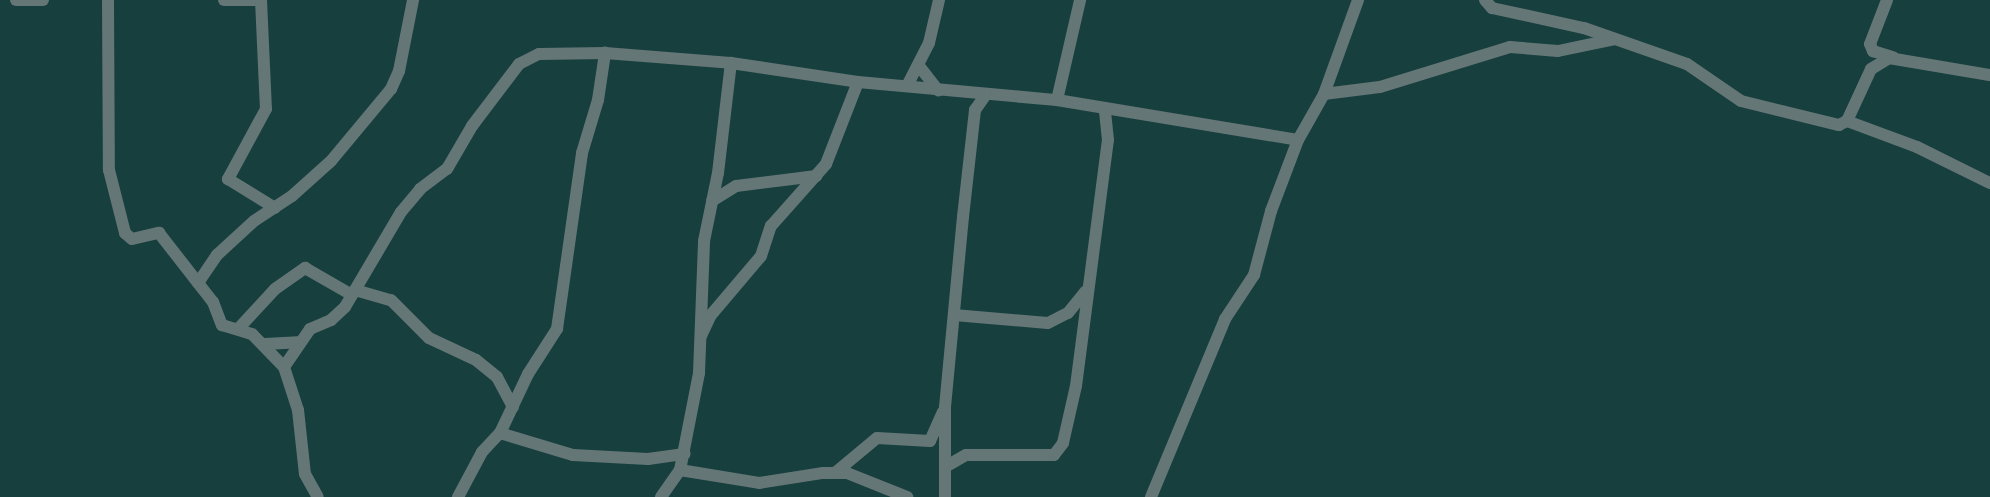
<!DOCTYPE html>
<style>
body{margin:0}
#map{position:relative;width:1990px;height:497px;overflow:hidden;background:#163f3e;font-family:"IBM Plex Sans",sans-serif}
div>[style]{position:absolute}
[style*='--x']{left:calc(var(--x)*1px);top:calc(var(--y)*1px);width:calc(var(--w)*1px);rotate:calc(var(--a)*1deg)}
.street>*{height:12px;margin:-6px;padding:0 6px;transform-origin:6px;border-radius:6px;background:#657676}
span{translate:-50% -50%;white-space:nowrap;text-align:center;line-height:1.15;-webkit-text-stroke:5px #163f3e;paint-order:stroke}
</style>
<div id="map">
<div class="street">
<div style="--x:16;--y:0;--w:27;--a:0"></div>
<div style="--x:108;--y:0;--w:170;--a:89.7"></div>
<div style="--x:109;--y:170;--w:65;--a:75.7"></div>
<div style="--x:125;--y:233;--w:9;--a:41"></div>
<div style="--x:132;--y:239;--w:28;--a:-13"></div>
<div style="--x:159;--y:233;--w:88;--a:52"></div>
<div style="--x:213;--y:302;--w:25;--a:69"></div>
<div style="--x:222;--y:325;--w:31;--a:17"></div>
<div style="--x:252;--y:334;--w:46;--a:45.9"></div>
<div style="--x:284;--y:367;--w:45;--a:72"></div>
<div style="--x:298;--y:410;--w:64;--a:83.8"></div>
<div style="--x:305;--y:474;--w:26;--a:61"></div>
<div style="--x:224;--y:0;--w:31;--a:0"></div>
<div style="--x:261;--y:0;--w:109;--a:87.4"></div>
<div style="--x:266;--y:109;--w:80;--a:118.5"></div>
<div style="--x:228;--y:179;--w:55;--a:31.7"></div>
<div style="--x:1485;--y:0;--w:11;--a:49"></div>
<div style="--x:1492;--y:8;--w:94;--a:12.3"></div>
<div style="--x:1584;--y:28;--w:109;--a:19.3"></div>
<div style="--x:1687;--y:64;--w:65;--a:34.4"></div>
<div style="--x:1741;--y:101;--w:101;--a:13.8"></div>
<div style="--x:1839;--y:125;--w:9;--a:-27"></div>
<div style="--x:1847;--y:121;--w:57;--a:-65.2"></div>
<div style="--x:1871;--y:69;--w:21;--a:-31"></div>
<div style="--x:1889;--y:58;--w:102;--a:9.6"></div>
<div style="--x:1887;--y:0;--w:47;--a:111.1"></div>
<div style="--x:1870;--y:44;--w:8;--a:67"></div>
<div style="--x:1873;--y:51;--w:21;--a:17"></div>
<div style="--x:919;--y:66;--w:31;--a:52"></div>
<div style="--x:907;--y:86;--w:48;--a:-62.9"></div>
<div style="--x:929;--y:43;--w:44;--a:-76.9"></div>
<div style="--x:1324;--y:94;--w:56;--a:-7.1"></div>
<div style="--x:1380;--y:87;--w:136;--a:-17.1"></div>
<div style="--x:1510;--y:47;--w:48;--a:4.8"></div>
<div style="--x:1558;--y:51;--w:58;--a:-11.9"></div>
<div style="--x:1057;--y:100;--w:103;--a:-77"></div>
<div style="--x:1847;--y:121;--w:75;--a:20.4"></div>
<div style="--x:1917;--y:147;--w:81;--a:26.3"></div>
<div style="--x:712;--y:201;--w:28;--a:-32"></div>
<div style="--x:736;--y:186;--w:81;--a:-7.1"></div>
<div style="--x:198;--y:283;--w:34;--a:-56"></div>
<div style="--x:217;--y:255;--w:50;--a:-42.6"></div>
<div style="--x:254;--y:221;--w:45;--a:-33.3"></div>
<div style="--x:292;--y:196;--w:52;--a:-41.9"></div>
<div style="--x:331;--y:161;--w:94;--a:-50.2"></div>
<div style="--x:391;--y:89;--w:20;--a:-66"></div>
<div style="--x:399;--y:71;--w:72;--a:-78.8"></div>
<div style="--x:355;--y:290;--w:37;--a:16"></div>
<div style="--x:391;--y:300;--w:54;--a:45"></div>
<div style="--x:429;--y:338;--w:52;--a:25.1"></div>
<div style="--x:476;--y:360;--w:27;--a:39"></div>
<div style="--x:497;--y:377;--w:34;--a:62"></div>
<div style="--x:954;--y:315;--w:94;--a:4.9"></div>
<div style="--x:1048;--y:323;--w:22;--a:-27"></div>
<div style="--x:1068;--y:313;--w:28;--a:-51"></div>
<div style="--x:238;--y:329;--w:54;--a:-47.2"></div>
<div style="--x:275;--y:289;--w:37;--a:-35"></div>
<div style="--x:305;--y:268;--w:54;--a:29.9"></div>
<div style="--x:701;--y:336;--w:23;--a:-65"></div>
<div style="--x:711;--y:315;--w:77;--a:-49.7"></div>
<div style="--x:761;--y:256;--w:32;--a:-72"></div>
<div style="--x:771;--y:226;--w:83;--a:-48.4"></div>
<div style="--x:826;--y:164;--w:88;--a:-68.7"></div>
<div style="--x:265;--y:344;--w:33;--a:-3"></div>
<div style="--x:284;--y:367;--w:46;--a:-55.6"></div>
<div style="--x:310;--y:329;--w:23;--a:-23"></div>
<div style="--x:331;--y:320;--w:19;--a:-43"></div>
<div style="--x:345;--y:307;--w:110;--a:-59.5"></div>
<div style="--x:401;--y:212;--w:30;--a:-50"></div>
<div style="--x:420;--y:189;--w:34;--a:-37"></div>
<div style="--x:447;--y:169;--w:50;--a:-59.8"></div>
<div style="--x:472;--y:126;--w:78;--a:-52.8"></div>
<div style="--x:519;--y:64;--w:22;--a:-27"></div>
<div style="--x:539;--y:54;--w:66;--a:-0.9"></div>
<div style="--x:605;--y:53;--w:126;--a:4.5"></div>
<div style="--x:731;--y:63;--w:128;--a:8.5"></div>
<div style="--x:858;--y:82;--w:200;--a:5.2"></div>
<div style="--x:1057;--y:100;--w:244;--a:9.4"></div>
<div style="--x:500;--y:433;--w:76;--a:16.8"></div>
<div style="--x:573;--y:455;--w:75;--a:3.1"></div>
<div style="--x:648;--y:459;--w:37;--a:-8"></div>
<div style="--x:945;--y:467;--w:24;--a:-30"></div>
<div style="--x:966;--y:455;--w:88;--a:0"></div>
<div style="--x:1054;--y:455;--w:15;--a:-53"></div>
<div style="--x:1063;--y:443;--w:58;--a:-77.2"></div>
<div style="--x:1076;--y:386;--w:248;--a:-82.6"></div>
<div style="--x:1108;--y:140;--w:30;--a:-96"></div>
<div style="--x:680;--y:470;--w:80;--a:9.3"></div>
<div style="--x:759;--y:483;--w:65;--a:-8.9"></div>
<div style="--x:823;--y:473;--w:24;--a:0"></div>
<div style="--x:847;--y:473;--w:65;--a:21.8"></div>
<div style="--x:836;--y:472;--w:53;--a:-39.7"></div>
<div style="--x:877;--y:438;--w:53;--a:3.2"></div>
<div style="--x:930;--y:441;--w:32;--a:-66"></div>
<div style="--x:458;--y:497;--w:51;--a:-61.9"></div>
<div style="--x:482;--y:452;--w:26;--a:-47"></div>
<div style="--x:500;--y:433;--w:65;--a:-64.6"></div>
<div style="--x:528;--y:374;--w:54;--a:-57.2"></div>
<div style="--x:557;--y:329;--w:178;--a:-81.9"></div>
<div style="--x:582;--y:153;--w:55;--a:-73.2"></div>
<div style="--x:598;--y:100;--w:48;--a:-81.5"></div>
<div style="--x:661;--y:497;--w:33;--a:-55"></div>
<div style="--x:680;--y:470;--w:99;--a:-78.9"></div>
<div style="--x:699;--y:373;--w:132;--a:-87.8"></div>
<div style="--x:704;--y:241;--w:69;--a:-78.4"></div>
<div style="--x:718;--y:173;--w:111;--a:-83.3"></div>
<div style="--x:945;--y:497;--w:90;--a:-90"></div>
<div style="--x:945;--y:407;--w:191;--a:-84.6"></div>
<div style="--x:963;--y:217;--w:108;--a:-83.6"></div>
<div style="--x:975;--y:110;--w:19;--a:-55"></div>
<div style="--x:1151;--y:497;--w:193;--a:-67.4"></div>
<div style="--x:1225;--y:319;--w:53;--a:-56.6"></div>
<div style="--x:1254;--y:275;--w:66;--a:-75.1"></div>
<div style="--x:1271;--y:211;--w:76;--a:-69.2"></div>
<div style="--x:1298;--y:140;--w:53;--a:-60.5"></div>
<div style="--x:1324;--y:94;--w:100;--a:-70.1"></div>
</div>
</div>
